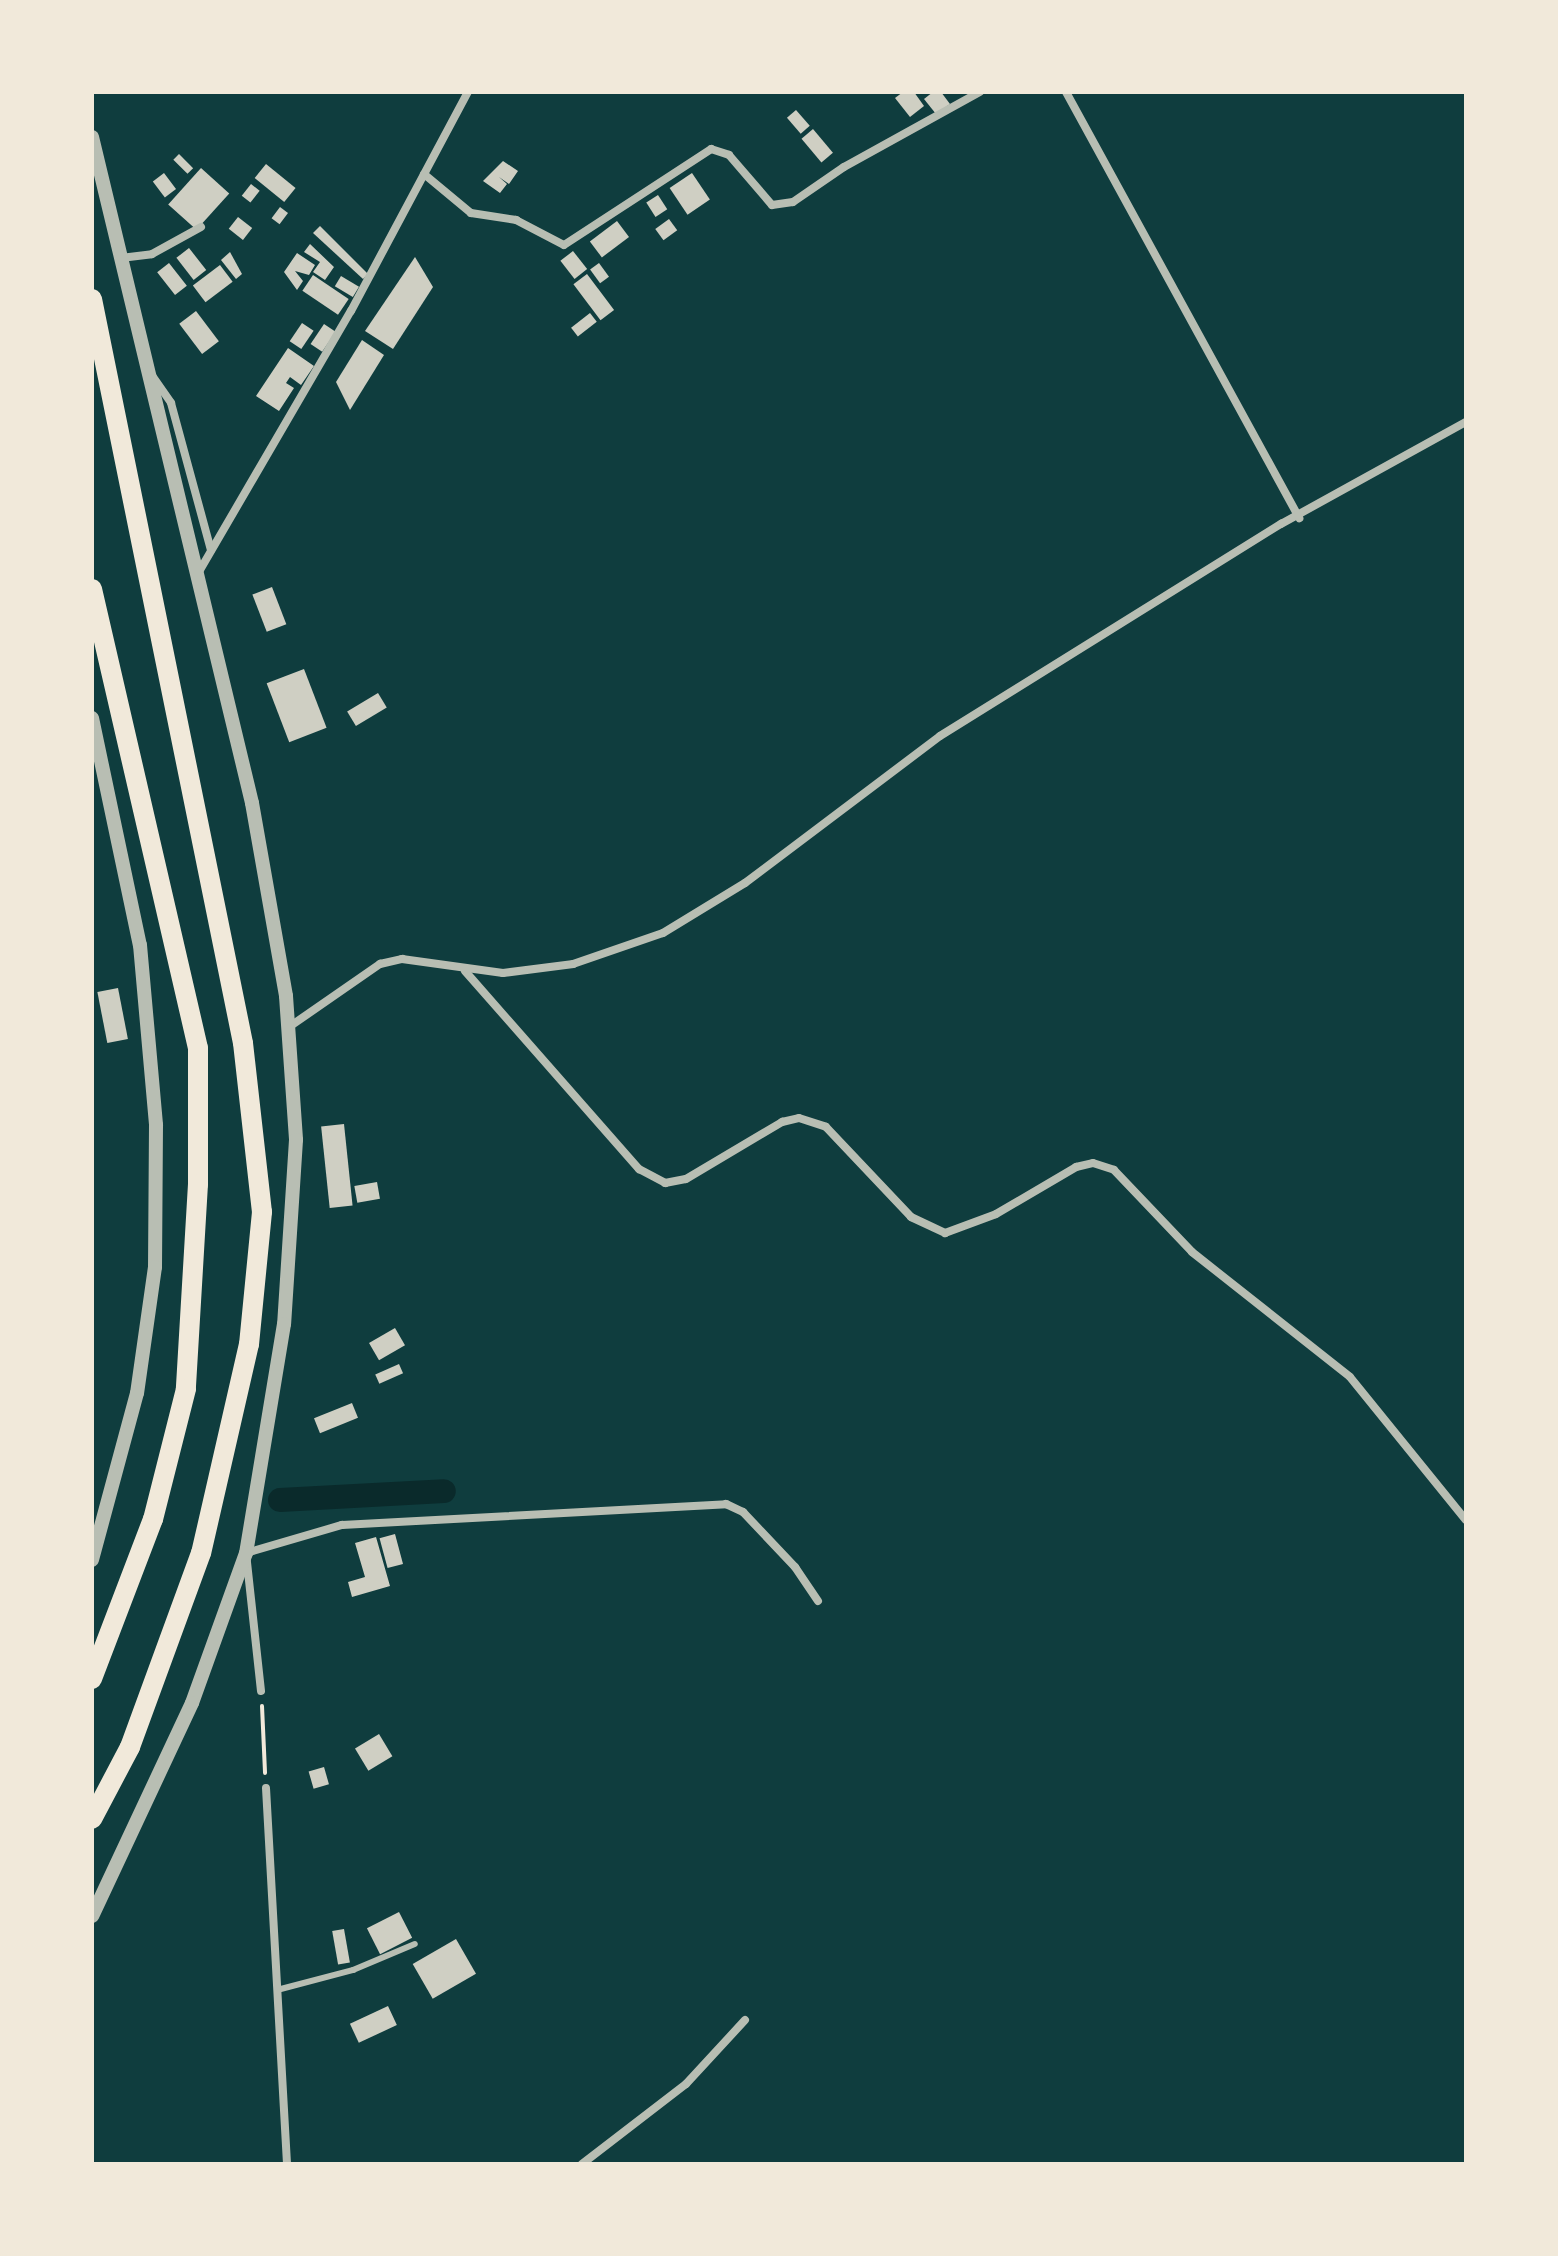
<!DOCTYPE html>
<style>
body{margin:0}
#map{position:relative;width:1558px;height:2256px;overflow:hidden;background:#0f3d3e;font-family:Manrope,sans-serif}
div>[style]{position:absolute}
[style*='--x']{left:calc(var(--x)*1px);top:calc(var(--y)*1px);width:calc(var(--w)*1px);rotate:calc(var(--a)*1deg)}
.canal>*{height:24px;margin:-12px;padding:0 12px;transform-origin:12px;border-radius:12px;background:#0a2a2b}
.building>*{inset:0;background:#cfcfc3;transform-origin:0 0}
.path>*{height:4px;margin:-2px;padding:0 2px;transform-origin:2px;border-radius:2px;background:#f1e9da}
.service>*{height:6px;margin:-3px;padding:0 3px;transform-origin:3px;border-radius:3px;background:#b8beb3}
.minor>*{height:8px;margin:-4px;padding:0 4px;transform-origin:4px;border-radius:4px;background:#b8beb3}
.tertiary>*{height:14px;margin:-7px;padding:0 7px;transform-origin:7px;border-radius:7px;background:#b8beb3}
.trunk>*{height:20px;margin:-10px;padding:0 10px;transform-origin:10px;border-radius:10px;background:#f1e9da}
span{translate:-50% -50%;white-space:nowrap;text-align:center;line-height:1.15;-webkit-text-stroke:8px #f1e9da;paint-order:stroke}
.frame{position:absolute;inset:0;border:94px solid #f1e9da;pointer-events:none}
</style>
<div id="map">
<div class="canal">
<div style="--x:280;--y:1500;--w:164;--a:-3.1"></div>
</div>
<div class="building">
<div style="clip-path:polygon(903px 92px,914px 92px,924px 106px,910px 117px,895px 98px)"></div>
<div style="clip-path:polygon(933px 92px,941px 92px,950px 104px,936px 114px,924px 99px)"></div>
<div style="left:796px;top:110px;width:21px;height:12px;rotate:49deg"></div>
<div style="left:813px;top:129px;width:31px;height:15px;rotate:50deg"></div>
<div style="left:179px;top:154px;width:20px;height:8px;rotate:45deg"></div>
<div style="clip-path:polygon(503px 161px,518px 171px,509px 184px,499px 177px,507px 184px,500px 193px,483px 181px)"></div>
<div style="left:266px;top:164px;width:38px;height:18px;rotate:39deg"></div>
<div style="left:201px;top:168px;width:38px;height:49px;rotate:42deg"></div>
<div style="left:164px;top:173px;width:20px;height:14px;rotate:53deg"></div>
<div style="left:692px;top:173px;width:32px;height:27px;rotate:56deg"></div>
<div style="left:251px;top:184px;width:11px;height:15px;rotate:38deg"></div>
<div style="left:658px;top:195px;width:17px;height:14px;rotate:57deg"></div>
<div style="left:280px;top:207px;width:10px;height:14px;rotate:37deg"></div>
<div style="left:238px;top:217px;width:18px;height:15px;rotate:38deg"></div>
<div style="left:669px;top:219px;width:14px;height:17px;rotate:54deg"></div>
<div style="left:617px;top:221px;width:20px;height:34px;rotate:53deg"></div>
<div style="clip-path:polygon(320px 226px,368px 274px,363px 279px,313px 233px)"></div>
<div style="clip-path:polygon(310px 244px,334px 267px,325px 280px,313px 272px,320px 262px,304px 252px)"></div>
<div style="left:189px;top:248px;width:28px;height:16px;rotate:52deg"></div>
<div style="left:573px;top:251px;width:23px;height:16px;rotate:52deg"></div>
<div style="clip-path:polygon(230px 252px,242px 274px,236px 279px,221px 260px)"></div>
<div style="clip-path:polygon(297px 253px,315px 265px,309px 275px,295px 271px,303px 281px,297px 290px,284px 272px)"></div>
<div style="clip-path:polygon(415px 257px,433px 287px,393px 349px,365px 331px)"></div>
<div style="left:169px;top:263px;width:29px;height:15px;rotate:52deg"></div>
<div style="left:599px;top:263px;width:17px;height:11px;rotate:54deg"></div>
<div style="left:220px;top:265px;width:21px;height:34px;rotate:53deg"></div>
<div style="left:587px;top:274px;width:45px;height:17px;rotate:53deg"></div>
<div style="left:313px;top:275px;width:43px;height:19px;rotate:34deg"></div>
<div style="left:341px;top:276px;width:21px;height:12px;rotate:31deg"></div>
<div style="left:196px;top:311px;width:38px;height:21px;rotate:53deg"></div>
<div style="left:590px;top:313px;width:11px;height:24px;rotate:52deg"></div>
<div style="left:302px;top:323px;width:14px;height:22px;rotate:34deg"></div>
<div style="left:324px;top:324px;width:14px;height:24px;rotate:34deg"></div>
<div style="clip-path:polygon(362px 340px,384px 355px,350px 410px,336px 382px)"></div>
<div style="clip-path:polygon(288px 348px,314px 366px,301px 385px,290px 377px,286px 383px,294px 388px,279px 411px,256px 396px)"></div>
<div style="left:272px;top:587px;width:40px;height:21px;rotate:69deg"></div>
<div style="left:304px;top:669px;width:63px;height:40px;rotate:69deg"></div>
<div style="left:378px;top:693px;width:17px;height:36px;rotate:59deg"></div>
<div style="left:118px;top:988px;width:52px;height:21px;rotate:79deg"></div>
<div style="left:344px;top:1124px;width:82px;height:23px;rotate:84deg"></div>
<div style="left:377px;top:1182px;width:17px;height:23px;rotate:80deg"></div>
<div style="left:395px;top:1328px;width:20px;height:30px;rotate:60deg"></div>
<div style="left:399px;top:1364px;width:10px;height:26px;rotate:66deg"></div>
<div style="left:352px;top:1403px;width:16px;height:41px;rotate:68deg"></div>
<div style="left:395px;top:1534px;width:31px;height:16px;rotate:75deg"></div>
<div style="clip-path:polygon(376px 1537px,390px 1586px,352px 1597px,348px 1582px,365px 1577px,355px 1543px)"></div>
<div style="left:379px;top:1734px;width:26px;height:28px;rotate:59deg"></div>
<div style="left:324px;top:1767px;width:18px;height:16px;rotate:74deg"></div>
<div style="left:399px;top:1912px;width:29px;height:36px;rotate:63deg"></div>
<div style="left:344px;top:1929px;width:34px;height:12px;rotate:80deg"></div>
<div style="left:456px;top:1939px;width:40px;height:50px;rotate:60deg"></div>
<div style="left:388px;top:2006px;width:21px;height:42px;rotate:65deg"></div>
</div>
<div class="path">
<div style="--x:262;--y:1706;--w:67;--a:87.4"></div>
</div>
<div class="service">
<div style="--x:277;--y:1990;--w:79;--a:-14.7"></div>
<div style="--x:353;--y:1970;--w:67;--a:-22.8"></div>
</div>
<div class="minor">
<div style="--x:1066;--y:92;--w:486;--a:61.3"></div>
<div style="--x:424;--y:174;--w:61;--a:39.7"></div>
<div style="--x:471;--y:213;--w:46;--a:8.8"></div>
<div style="--x:516;--y:220;--w:54;--a:27.5"></div>
<div style="--x:564;--y:245;--w:176;--a:-33.1"></div>
<div style="--x:711;--y:149;--w:19;--a:18"></div>
<div style="--x:729;--y:155;--w:66;--a:49.3"></div>
<div style="--x:772;--y:205;--w:21;--a:-8"></div>
<div style="--x:793;--y:202;--w:62;--a:-34.5"></div>
<div style="--x:844;--y:167;--w:155;--a:-28.9"></div>
<div style="--x:121;--y:258;--w:31;--a:-7"></div>
<div style="--x:152;--y:254;--w:56;--a:-28.9"></div>
<div style="--x:151;--y:374;--w:35;--a:55"></div>
<div style="--x:171;--y:403;--w:152;--a:74.8"></div>
<div style="--x:200;--y:570;--w:300;--a:-59.8"></div>
<div style="--x:351;--y:311;--w:248;--a:-61.9"></div>
<div style="--x:465;--y:971;--w:264;--a:48.7"></div>
<div style="--x:639;--y:1169;--w:30;--a:28"></div>
<div style="--x:665;--y:1183;--w:21;--a:-11"></div>
<div style="--x:686;--y:1179;--w:112;--a:-30.7"></div>
<div style="--x:782;--y:1122;--w:17;--a:-13"></div>
<div style="--x:799;--y:1118;--w:28;--a:18"></div>
<div style="--x:826;--y:1127;--w:124;--a:46.6"></div>
<div style="--x:911;--y:1217;--w:38;--a:25"></div>
<div style="--x:945;--y:1233;--w:54;--a:-20.4"></div>
<div style="--x:996;--y:1214;--w:93;--a:-30.4"></div>
<div style="--x:1076;--y:1167;--w:17;--a:-13"></div>
<div style="--x:1093;--y:1163;--w:22;--a:18"></div>
<div style="--x:1114;--y:1170;--w:113;--a:46.4"></div>
<div style="--x:1192;--y:1252;--w:201;--a:38.3"></div>
<div style="--x:1350;--y:1377;--w:184;--a:51"></div>
<div style="--x:289;--y:1027;--w:111;--a:-34.7"></div>
<div style="--x:380;--y:964;--w:23;--a:-13"></div>
<div style="--x:402;--y:959;--w:102;--a:7.9"></div>
<div style="--x:503;--y:973;--w:71;--a:-7.3"></div>
<div style="--x:573;--y:964;--w:95;--a:-19"></div>
<div style="--x:663;--y:933;--w:96;--a:-31.4"></div>
<div style="--x:745;--y:883;--w:244;--a:-37"></div>
<div style="--x:940;--y:736;--w:402;--a:-31.9"></div>
<div style="--x:1281;--y:524;--w:211;--a:-28.9"></div>
<div style="--x:261;--y:1691;--w:139;--a:-96.2"></div>
<div style="--x:246;--y:1553;--w:100;--a:-16.3"></div>
<div style="--x:342;--y:1525;--w:385;--a:-3.1"></div>
<div style="--x:726;--y:1504;--w:19;--a:25"></div>
<div style="--x:743;--y:1512;--w:76;--a:46.6"></div>
<div style="--x:795;--y:1567;--w:41;--a:55.9"></div>
<div style="--x:266;--y:1788;--w:377;--a:86.8"></div>
<div style="--x:582;--y:2164;--w:131;--a:-37.6"></div>
<div style="--x:686;--y:2084;--w:87;--a:-47.3"></div>
</div>
<div class="tertiary">
<div style="--x:92;--y:137;--w:685;--a:76.49"></div>
<div style="--x:252;--y:803;--w:196;--a:80"></div>
<div style="--x:286;--y:996;--w:144;--a:86"></div>
<div style="--x:296;--y:1140;--w:184;--a:93.7"></div>
<div style="--x:284;--y:1324;--w:232;--a:99.4"></div>
<div style="--x:246;--y:1553;--w:159;--a:109.8"></div>
<div style="--x:192;--y:1703;--w:235;--a:115.1"></div>
<div style="--x:92;--y:718;--w:232;--a:78.1"></div>
<div style="--x:140;--y:945;--w:181;--a:84.9"></div>
<div style="--x:156;--y:1125;--w:142;--a:90.4"></div>
<div style="--x:155;--y:1267;--w:127;--a:98.1"></div>
<div style="--x:137;--y:1393;--w:173;--a:105.1"></div>
</div>
<div class="trunk">
<div style="--x:92;--y:299;--w:759;--a:78.53"></div>
<div style="--x:243;--y:1043;--w:170;--a:83.6"></div>
<div style="--x:262;--y:1212;--w:133;--a:95.6"></div>
<div style="--x:249;--y:1344;--w:214;--a:102.9"></div>
<div style="--x:201;--y:1553;--w:207;--a:110.1"></div>
<div style="--x:130;--y:1747;--w:81;--a:117.8"></div>
<div style="--x:92;--y:589;--w:471;--a:77"></div>
<div style="--x:198;--y:1048;--w:136;--a:90"></div>
<div style="--x:198;--y:1184;--w:205;--a:93.4"></div>
<div style="--x:186;--y:1389;--w:134;--a:104.2"></div>
<div style="--x:153;--y:1519;--w:171;--a:110.9"></div>
</div>
<div class="frame"></div>
</div>
